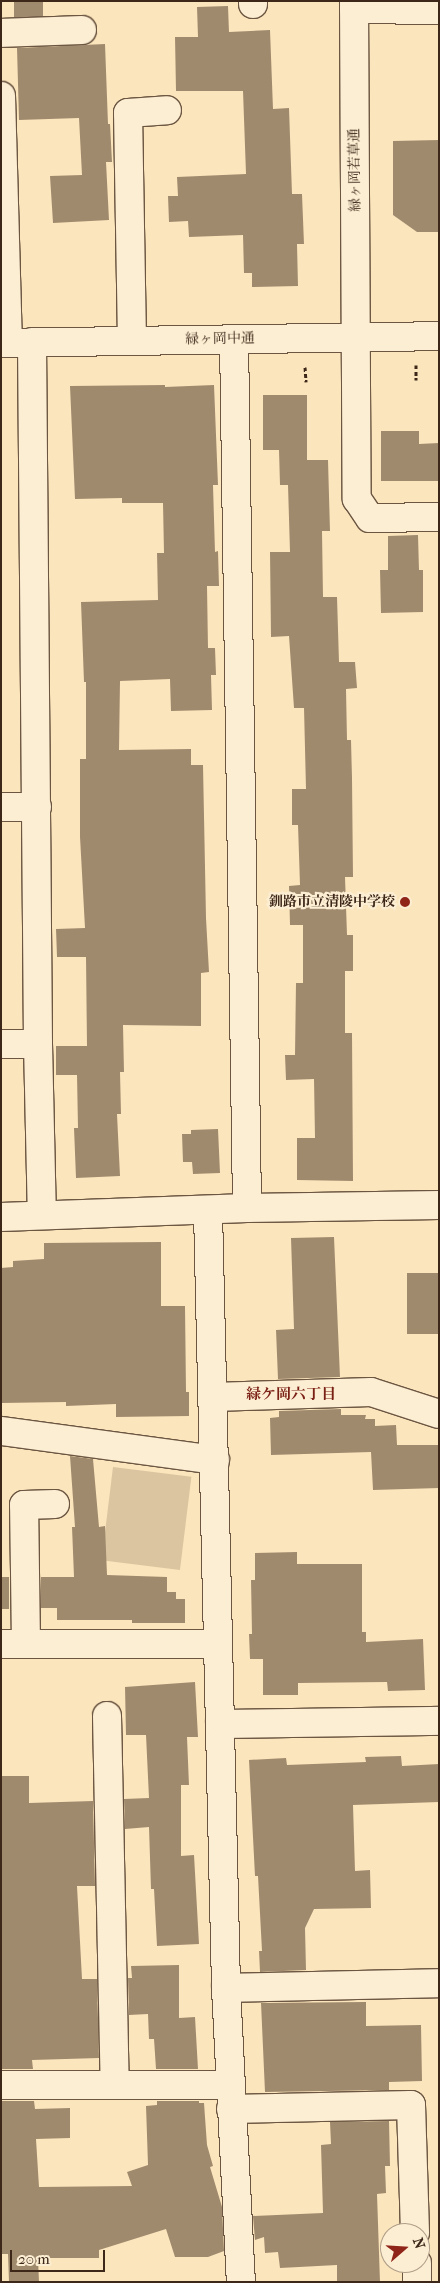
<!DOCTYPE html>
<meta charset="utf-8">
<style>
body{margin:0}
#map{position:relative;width:440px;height:2283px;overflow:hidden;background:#fbe5bc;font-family:"IM FELL French Canon","Noto Serif JP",serif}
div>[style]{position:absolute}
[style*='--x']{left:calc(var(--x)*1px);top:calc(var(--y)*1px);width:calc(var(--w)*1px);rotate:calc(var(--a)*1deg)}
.green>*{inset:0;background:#dbc5a0;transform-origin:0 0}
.building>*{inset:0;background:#a08a6e;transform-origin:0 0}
.path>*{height:3px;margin-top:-1.5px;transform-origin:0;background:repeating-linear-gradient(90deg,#3d2719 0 4px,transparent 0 6.5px)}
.roads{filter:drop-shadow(1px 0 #6c5642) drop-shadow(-1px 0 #6c5642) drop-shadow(0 1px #6c5642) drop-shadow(0 -1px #6c5642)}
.minor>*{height:28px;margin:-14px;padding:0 14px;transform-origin:14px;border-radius:14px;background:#fceed3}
.dots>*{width:14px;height:14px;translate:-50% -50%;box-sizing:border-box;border:2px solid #fceed3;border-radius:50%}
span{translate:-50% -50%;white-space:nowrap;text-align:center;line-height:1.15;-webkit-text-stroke:4.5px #fceed3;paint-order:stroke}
.street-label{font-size:14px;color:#3d2719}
.poi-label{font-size:14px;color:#3d2719;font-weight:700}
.right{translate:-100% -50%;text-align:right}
.neighbourhood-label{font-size:15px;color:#7a1f14;font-weight:700}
.frame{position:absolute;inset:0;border:2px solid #3d2719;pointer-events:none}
.north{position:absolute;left:380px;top:2223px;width:50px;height:50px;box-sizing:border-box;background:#fceed3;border:1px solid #b09e89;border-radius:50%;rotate:71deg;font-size:14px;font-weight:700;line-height:20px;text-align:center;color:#3d2719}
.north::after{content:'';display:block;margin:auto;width:18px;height:22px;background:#8f2418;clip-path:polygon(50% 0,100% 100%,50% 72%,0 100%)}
.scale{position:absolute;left:10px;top:2250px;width:95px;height:22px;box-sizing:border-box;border:2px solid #3d2719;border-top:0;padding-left:6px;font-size:15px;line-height:18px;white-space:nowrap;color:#3d2719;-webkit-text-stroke:4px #fceed3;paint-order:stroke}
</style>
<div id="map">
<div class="green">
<div style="left:113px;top:1467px;width:79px;height:94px;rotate:7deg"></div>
</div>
<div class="building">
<div style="left:14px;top:1px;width:29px;height:16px"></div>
<div style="clip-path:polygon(228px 6px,229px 32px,270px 30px,273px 109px,289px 108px,292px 194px,302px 194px,304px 244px,297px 244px,298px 286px,252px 287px,252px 273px,244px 273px,243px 235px,189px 237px,188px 221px,169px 222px,168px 196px,178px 196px,177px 177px,246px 174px,243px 91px,176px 91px,175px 37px,198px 37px,197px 7px)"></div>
<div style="clip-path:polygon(105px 44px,108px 124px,110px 124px,112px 162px,106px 162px,109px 220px,53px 223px,50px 176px,82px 175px,79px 118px,19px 120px,17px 48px)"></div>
<div style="clip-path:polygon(439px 140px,439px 232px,417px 232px,393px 215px,393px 141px)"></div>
<div style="clip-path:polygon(165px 385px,165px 387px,214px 385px,218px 485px,213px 485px,215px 552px,218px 551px,219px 586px,207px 586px,208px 648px,215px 648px,216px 675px,211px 675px,212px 710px,171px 711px,170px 679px,120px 681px,119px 750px,191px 749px,191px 765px,203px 765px,206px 918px,209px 972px,201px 973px,201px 1026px,123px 1025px,124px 1072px,120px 1072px,121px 1114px,117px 1114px,120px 1176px,76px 1178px,74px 1128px,78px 1128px,77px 1075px,56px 1075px,56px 1046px,87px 1046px,86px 957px,57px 957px,56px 929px,85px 928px,80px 837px,80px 759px,86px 759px,86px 682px,84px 682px,81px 602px,158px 600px,157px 553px,164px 553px,163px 503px,122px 503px,122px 498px,75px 499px,70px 386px)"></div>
<div style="clip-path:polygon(263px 395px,307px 395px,307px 460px,328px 460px,330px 531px,322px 531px,323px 597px,337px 597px,339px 662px,355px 662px,357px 688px,346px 689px,347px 740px,351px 740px,352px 778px,353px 877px,345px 877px,347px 935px,353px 935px,353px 971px,345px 971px,345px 1033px,352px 1033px,353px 1181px,297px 1180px,297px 1138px,315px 1138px,314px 1079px,286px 1080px,285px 1055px,295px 1055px,296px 983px,303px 983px,303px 925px,290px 925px,289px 886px,300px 885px,298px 825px,292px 825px,292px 789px,306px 789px,304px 708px,294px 708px,289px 636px,271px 637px,270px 552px,290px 552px,288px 485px,280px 485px,279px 450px,263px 450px)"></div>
<div style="clip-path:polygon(381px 431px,419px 431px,419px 444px,439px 443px,439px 481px,381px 481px)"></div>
<div style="clip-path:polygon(418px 535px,419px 570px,423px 570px,423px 612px,381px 613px,380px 570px,388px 570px,388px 536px)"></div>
<div style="clip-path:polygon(218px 1129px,220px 1173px,193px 1174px,192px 1162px,183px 1162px,182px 1134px,191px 1134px,191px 1130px)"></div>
<div style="clip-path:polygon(334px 1237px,340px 1377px,278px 1379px,276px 1330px,294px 1329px,291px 1238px)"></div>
<div style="clip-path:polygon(161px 1242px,161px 1306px,185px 1306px,186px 1392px,189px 1392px,189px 1416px,116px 1417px,116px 1404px,66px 1406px,66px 1402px,1px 1403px,1px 1268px,13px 1267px,13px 1261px,44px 1259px,44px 1243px)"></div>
<div style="left:439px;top:1273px;width:61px;height:32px;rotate:90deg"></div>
<div style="clip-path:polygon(341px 1409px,341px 1415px,366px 1415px,365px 1419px,375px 1419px,375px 1426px,396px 1425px,397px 1445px,439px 1445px,439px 1488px,373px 1490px,371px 1452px,271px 1455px,270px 1418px,279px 1417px,279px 1411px)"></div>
<div style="clip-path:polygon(70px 1456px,93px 1459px,99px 1527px,105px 1526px,107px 1575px,167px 1577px,167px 1592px,176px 1592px,176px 1599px,185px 1599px,185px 1623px,132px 1623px,132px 1620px,57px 1620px,57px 1608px,41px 1608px,41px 1577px,74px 1577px,72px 1527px,75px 1527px)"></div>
<div style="clip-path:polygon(297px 1552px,297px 1564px,362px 1564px,362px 1632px,366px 1632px,366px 1642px,423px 1639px,425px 1690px,388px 1691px,387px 1682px,298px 1683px,298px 1695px,263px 1695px,263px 1659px,250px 1659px,249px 1634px,252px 1634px,251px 1580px,255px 1580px,255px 1553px)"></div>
<div style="left:1px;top:1577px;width:8px;height:32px"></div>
<div style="clip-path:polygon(195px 1682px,198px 1737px,187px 1737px,189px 1785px,181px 1785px,181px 1856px,194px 1855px,199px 1944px,157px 1946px,154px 1889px,151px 1889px,149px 1827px,125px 1829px,124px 1799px,149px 1798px,146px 1735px,126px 1735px,125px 1687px)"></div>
<div style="clip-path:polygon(401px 1756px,402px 1766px,439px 1764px,439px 1802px,353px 1805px,355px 1871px,370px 1870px,371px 1908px,314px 1909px,305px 1928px,306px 1970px,260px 1972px,259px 1951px,262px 1951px,258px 1876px,255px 1876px,249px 1760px,286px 1758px,287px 1765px,366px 1762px,365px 1757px)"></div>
<div style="clip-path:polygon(1px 1776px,29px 1776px,29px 1803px,93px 1801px,95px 1886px,77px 1886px,82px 1979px,97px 1979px,99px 2058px,32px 2060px,33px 2069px,1px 2069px)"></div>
<div style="clip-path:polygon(179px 1965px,179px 2018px,195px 2017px,198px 2069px,156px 2069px,154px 2039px,149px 2039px,148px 2014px,129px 2015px,128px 1978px,132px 1978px,131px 1966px)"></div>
<div style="clip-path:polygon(366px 2002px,366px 2026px,421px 2025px,422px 2081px,389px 2082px,389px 2090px,265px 2092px,261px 2003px)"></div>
<div style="clip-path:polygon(1px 2101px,34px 2101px,35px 2109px,70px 2108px,70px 2138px,36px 2139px,39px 2187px,132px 2186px,127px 2172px,148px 2165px,146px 2106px,157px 2105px,157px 2101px,199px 2101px,199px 2103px,204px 2103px,207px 2145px,213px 2166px,210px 2167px,222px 2207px,224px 2251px,208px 2257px,175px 2257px,166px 2229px,99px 2250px,99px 2258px,38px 2258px,39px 2282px,9px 2282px,8px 2254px,1px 2254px)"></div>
<div style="clip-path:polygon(389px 2121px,390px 2166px,385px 2166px,386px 2193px,377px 2194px,380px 2282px,337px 2282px,337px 2265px,280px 2268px,278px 2252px,265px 2253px,264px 2237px,255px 2240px,253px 2216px,323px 2213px,321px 2145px,331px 2144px,330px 2122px)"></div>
</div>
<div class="path">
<div style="--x:416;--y:365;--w:15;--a:90"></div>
<div style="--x:305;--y:367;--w:15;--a:86"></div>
</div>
<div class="roads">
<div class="minor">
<div style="--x:253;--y:1;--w:3;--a:90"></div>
<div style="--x:354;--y:1;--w:498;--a:89.7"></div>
<div style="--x:357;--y:499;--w:23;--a:56"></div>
<div style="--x:370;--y:518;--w:69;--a:-0.8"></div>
<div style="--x:354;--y:9;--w:85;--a:0.7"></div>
<div style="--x:1;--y:33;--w:81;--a:-2.1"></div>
<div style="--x:1;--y:96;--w:246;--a:88.4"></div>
<div style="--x:234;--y:339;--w:869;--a:89.14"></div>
<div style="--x:132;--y:341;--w:228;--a:-91"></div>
<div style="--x:128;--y:113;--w:39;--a:-4"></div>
<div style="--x:32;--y:342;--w:702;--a:89.51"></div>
<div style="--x:38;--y:1044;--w:171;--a:88.7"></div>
<div style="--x:1;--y:343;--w:438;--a:-0.9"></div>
<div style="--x:1;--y:807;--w:36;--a:0"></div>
<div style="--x:1;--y:1044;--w:37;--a:0"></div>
<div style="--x:208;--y:1211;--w:777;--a:88.67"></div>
<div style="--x:226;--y:1988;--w:294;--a:87.1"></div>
<div style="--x:1;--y:1217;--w:246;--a:-2.1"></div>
<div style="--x:247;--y:1208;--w:192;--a:-0.9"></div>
<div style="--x:213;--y:1397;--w:158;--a:-1.8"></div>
<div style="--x:371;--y:1392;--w:71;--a:17.9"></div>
<div style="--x:1;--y:1431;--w:216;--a:7.7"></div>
<div style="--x:1;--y:1644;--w:217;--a:0"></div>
<div style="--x:26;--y:1644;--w:139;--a:-90.8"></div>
<div style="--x:24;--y:1505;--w:31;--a:-2"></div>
<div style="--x:107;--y:1716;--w:369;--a:88.8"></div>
<div style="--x:220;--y:1724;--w:219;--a:-0.8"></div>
<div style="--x:226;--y:1988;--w:213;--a:-1.3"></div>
<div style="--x:1;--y:2085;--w:229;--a:0"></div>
<div style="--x:231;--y:2109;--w:180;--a:-1.3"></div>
<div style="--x:411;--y:2105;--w:128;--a:88.2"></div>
<div style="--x:417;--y:2263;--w:19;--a:90"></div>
</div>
</div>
<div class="dots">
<div style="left:405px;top:902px;background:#8f2418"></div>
</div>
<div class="street-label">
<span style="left:355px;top:170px;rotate:-91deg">緑ヶ岡若草通</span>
<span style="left:220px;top:339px;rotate:-1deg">緑ヶ岡中通</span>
</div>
<div class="poi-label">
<span class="right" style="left:395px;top:902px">釧路市立清陵中学校</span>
</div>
<div class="neighbourhood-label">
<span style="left:291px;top:1395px">緑ケ岡六丁目</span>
</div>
<div class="frame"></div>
<div class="north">N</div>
<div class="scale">20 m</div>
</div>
